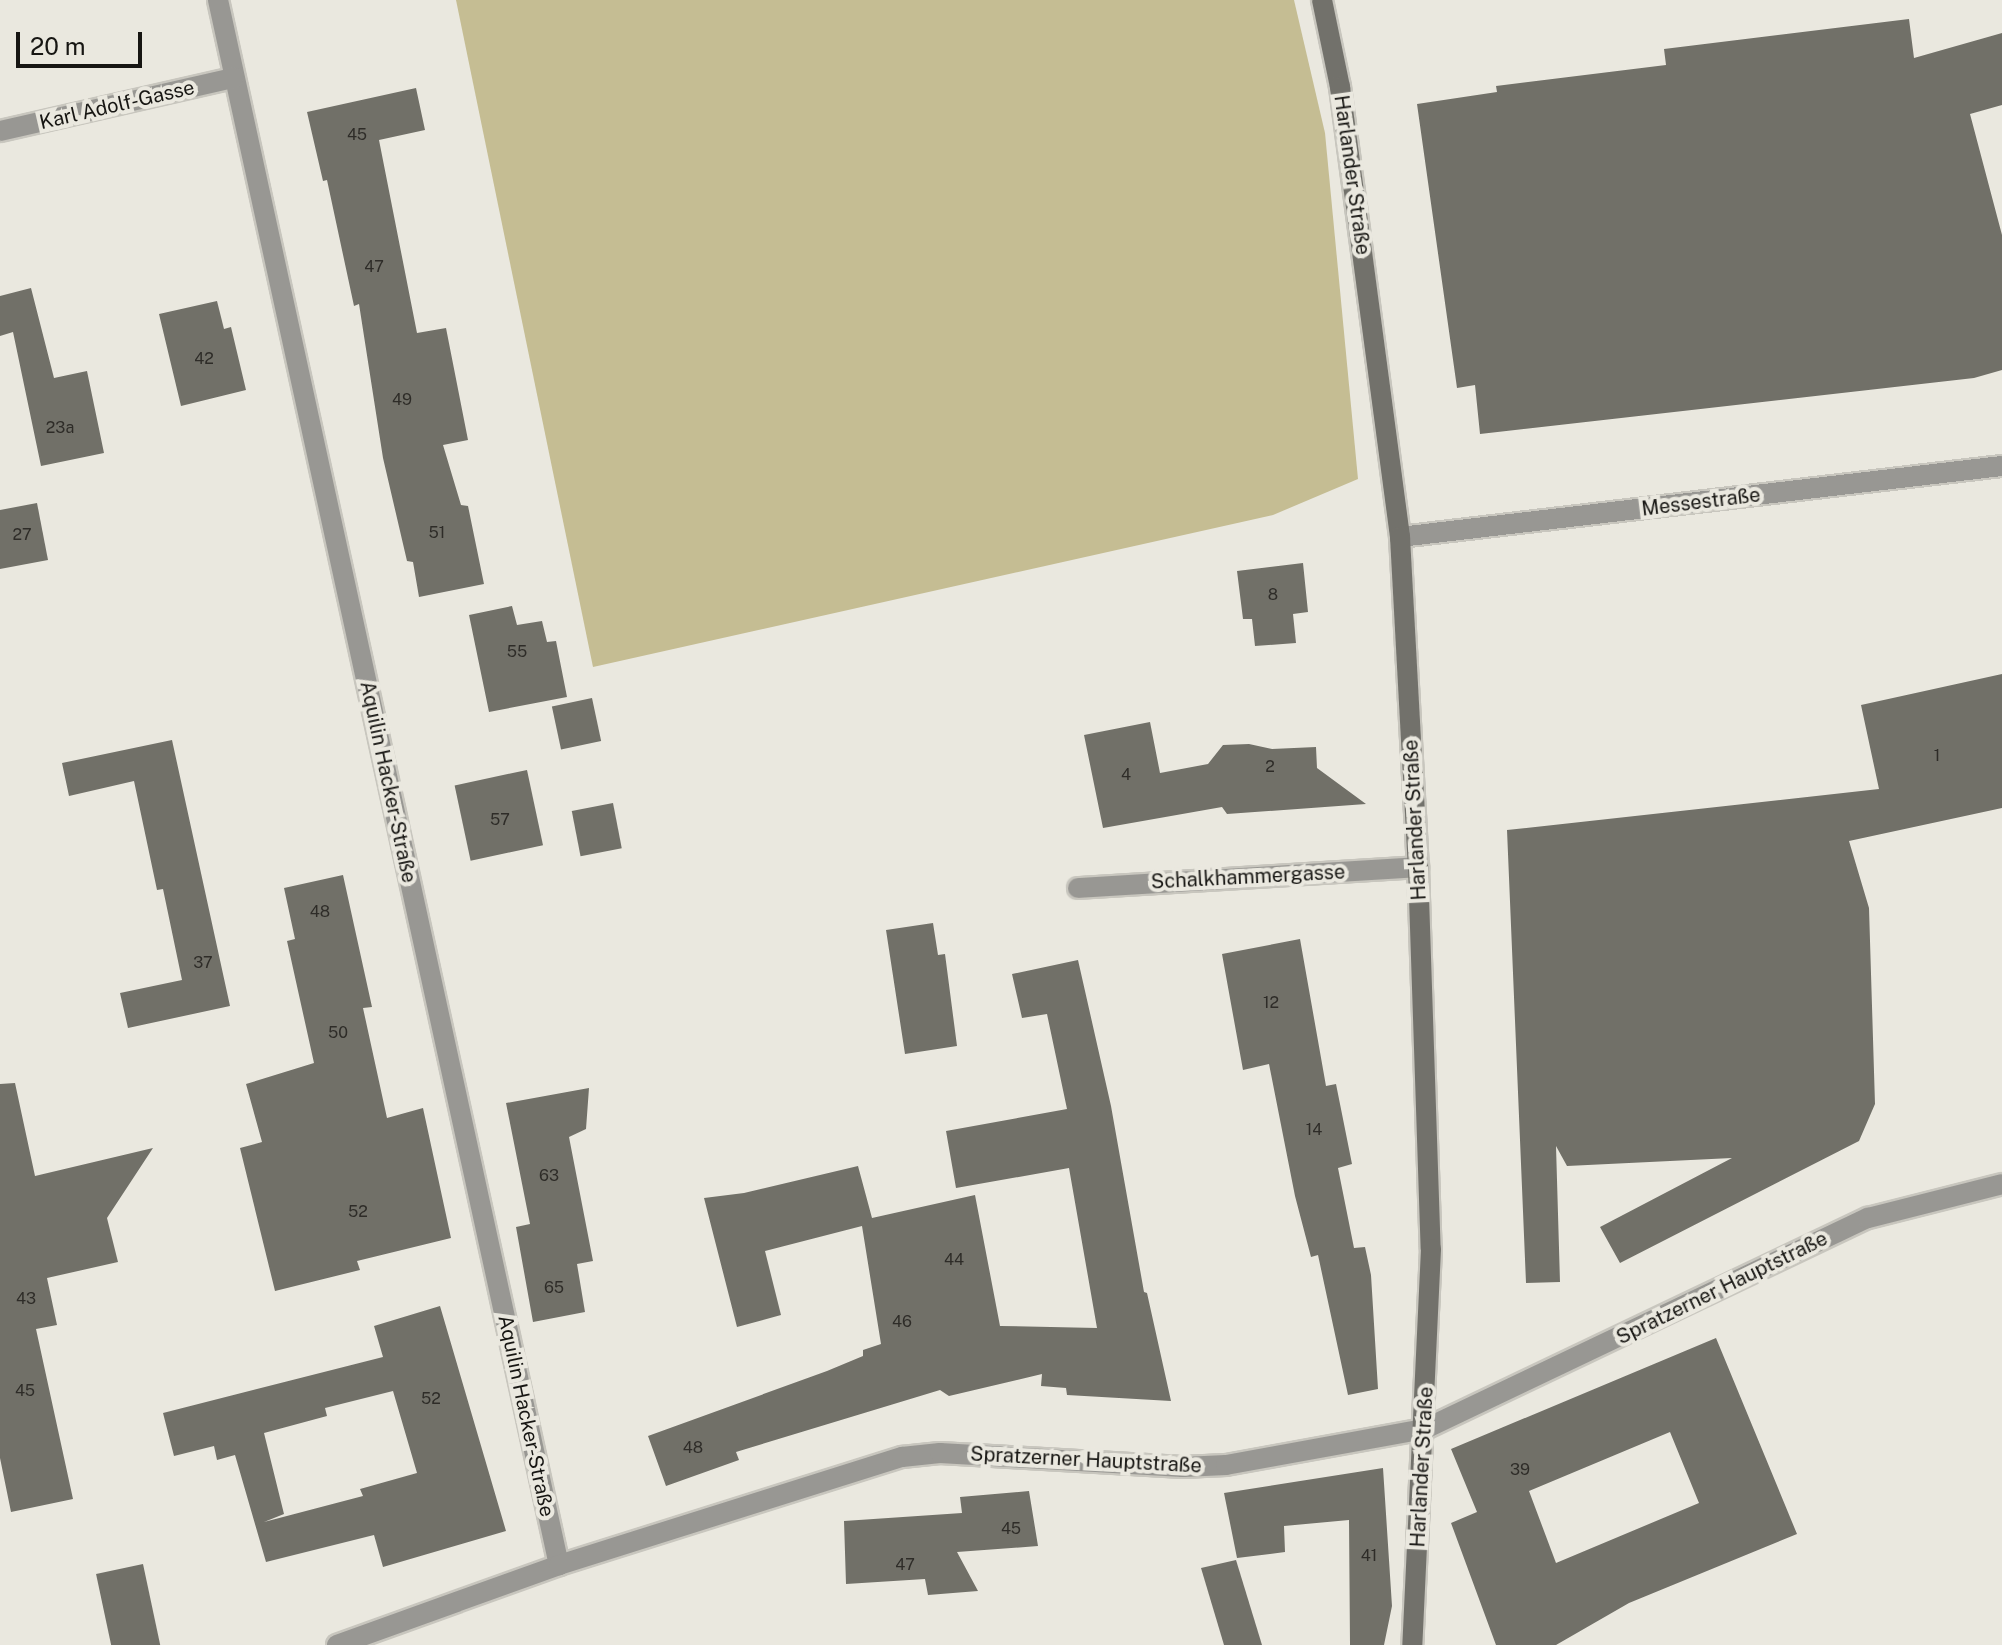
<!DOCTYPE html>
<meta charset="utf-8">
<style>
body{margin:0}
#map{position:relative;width:2002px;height:1645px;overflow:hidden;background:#eae8df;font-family:"Public Sans",sans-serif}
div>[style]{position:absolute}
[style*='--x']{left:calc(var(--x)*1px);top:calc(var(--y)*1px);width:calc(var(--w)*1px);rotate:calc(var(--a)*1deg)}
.green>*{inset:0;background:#c5bd93}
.building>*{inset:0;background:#717068;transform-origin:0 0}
.roads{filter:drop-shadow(2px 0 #c8c6be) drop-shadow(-2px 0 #c8c6be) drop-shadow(0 2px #c8c6be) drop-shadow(0 -2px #c8c6be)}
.minor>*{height:20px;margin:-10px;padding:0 10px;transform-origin:10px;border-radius:10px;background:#989793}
.secondary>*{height:20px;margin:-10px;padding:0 10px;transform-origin:10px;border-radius:10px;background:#72716b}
span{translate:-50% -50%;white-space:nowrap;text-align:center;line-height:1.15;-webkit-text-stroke:8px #eae8df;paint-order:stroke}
.number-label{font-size:16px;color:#2e2c28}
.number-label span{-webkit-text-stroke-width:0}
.street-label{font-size:20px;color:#171613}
.scale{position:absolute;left:16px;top:32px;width:126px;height:36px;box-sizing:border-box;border:4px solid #171613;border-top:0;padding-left:10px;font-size:24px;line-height:28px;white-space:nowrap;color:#171613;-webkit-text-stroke:6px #eae8df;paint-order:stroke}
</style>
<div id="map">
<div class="green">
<div style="clip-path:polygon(456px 0,1294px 0,1325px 133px,1358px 479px,1273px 515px,593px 667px)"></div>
</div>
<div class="building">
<div style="clip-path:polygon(1909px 19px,1914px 58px,2002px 33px,2002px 105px,1970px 114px,2002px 235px,2002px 370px,1974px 378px,1480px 434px,1475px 385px,1457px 388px,1417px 104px,1497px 92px,1496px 86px,1666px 65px,1664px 49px)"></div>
<div style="clip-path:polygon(416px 88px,425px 130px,379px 140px,417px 333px,446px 328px,468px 440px,443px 445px,461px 505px,468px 506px,484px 584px,419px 597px,413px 562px,407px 561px,383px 458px,359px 304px,354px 306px,327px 180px,323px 181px,307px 112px)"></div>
<div style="clip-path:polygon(31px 288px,54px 378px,87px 371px,104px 453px,41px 466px,13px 332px,0 336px,0 296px)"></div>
<div style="clip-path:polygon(217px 301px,224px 329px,231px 327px,246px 390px,181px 406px,159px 314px)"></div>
<div style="clip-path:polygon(37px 503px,48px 560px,0 569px,0 510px)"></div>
<div style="clip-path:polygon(1303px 563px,1308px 612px,1293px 614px,1296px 643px,1255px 646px,1252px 619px,1243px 619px,1237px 571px)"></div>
<div style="clip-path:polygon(512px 606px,517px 625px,542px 621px,547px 642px,556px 641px,567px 697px,489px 712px,469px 615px)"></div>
<div style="clip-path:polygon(2002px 674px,2002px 808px,1849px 841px,1869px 908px,1875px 1104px,1859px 1141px,1620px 1263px,1600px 1227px,1732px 1158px,1567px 1166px,1556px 1146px,1560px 1282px,1526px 1283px,1507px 830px,1879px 789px,1861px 705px)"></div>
<div style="left:592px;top:698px;width:44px;height:41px;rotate:78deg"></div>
<div style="clip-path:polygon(1150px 722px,1160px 773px,1208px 764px,1223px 745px,1249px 744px,1272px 749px,1316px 747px,1317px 768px,1366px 804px,1227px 814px,1222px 807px,1103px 828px,1084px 735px)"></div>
<div style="clip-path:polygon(172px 740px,230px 1006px,128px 1028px,120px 993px,182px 980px,163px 889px,157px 890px,134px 781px,69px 796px,62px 763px)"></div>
<div style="left:527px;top:770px;width:77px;height:74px;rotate:78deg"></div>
<div style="left:613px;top:803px;width:46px;height:42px;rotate:79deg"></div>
<div style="clip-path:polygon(343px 875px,372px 1007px,363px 1008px,387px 1118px,423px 1108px,451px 1238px,357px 1261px,360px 1270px,275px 1291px,240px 1148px,262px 1142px,246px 1084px,314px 1063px,287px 941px,295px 939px,284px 888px)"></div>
<div style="clip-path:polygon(933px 923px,938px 955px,945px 954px,957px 1046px,905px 1054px,886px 930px)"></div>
<div style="clip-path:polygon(1300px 939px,1326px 1086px,1336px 1084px,1352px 1164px,1338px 1168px,1354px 1248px,1365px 1247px,1371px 1275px,1378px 1389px,1348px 1395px,1318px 1255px,1311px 1257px,1295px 1196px,1269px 1064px,1243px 1070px,1222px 954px)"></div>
<div style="clip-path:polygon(1078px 960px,1111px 1106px,1144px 1292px,1147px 1293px,1171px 1401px,1067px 1395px,1066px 1388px,1041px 1386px,1042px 1374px,949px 1396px,940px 1390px,736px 1452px,739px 1460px,666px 1486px,648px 1436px,827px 1371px,863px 1356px,863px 1350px,881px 1344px,862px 1226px,765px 1251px,781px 1315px,737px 1327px,704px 1198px,744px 1193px,858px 1166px,872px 1218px,975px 1195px,1000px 1326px,1097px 1328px,1069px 1168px,956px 1188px,946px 1131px,1067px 1109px,1047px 1014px,1022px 1018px,1012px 974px)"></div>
<div style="clip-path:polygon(15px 1083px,35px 1176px,153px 1148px,107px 1218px,118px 1262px,47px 1278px,57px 1325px,36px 1329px,73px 1499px,11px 1512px,0 1458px,0 1084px)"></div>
<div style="clip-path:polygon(589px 1088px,586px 1129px,569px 1137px,593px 1261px,577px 1264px,585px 1312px,533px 1322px,516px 1227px,530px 1224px,506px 1103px)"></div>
<div style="clip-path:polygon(evenodd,440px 1306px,506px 1531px,383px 1567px,374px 1535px,266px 1562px,235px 1455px,217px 1460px,214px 1446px,174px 1456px,163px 1413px,383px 1357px,374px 1326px,440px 1306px,393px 1391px,417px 1473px,360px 1489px,363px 1496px,264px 1522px,284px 1514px,264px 1433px,327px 1416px,325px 1408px,393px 1391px)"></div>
<div style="clip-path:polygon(evenodd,1716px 1338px,1797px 1534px,1629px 1603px,1556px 1645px,1496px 1645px,1451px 1523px,1477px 1512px,1451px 1449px,1716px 1338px,1670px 1432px,1699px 1503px,1556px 1563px,1529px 1491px,1670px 1432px)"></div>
<div style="clip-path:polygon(1383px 1468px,1392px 1606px,1384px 1645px,1350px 1645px,1349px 1520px,1284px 1526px,1285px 1552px,1237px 1558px,1224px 1493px)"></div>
<div style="clip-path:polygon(1029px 1491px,1038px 1546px,957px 1552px,978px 1591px,928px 1595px,925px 1579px,846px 1584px,844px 1521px,962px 1513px,960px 1497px)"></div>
<div style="clip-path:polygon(1236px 1560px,1262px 1645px,1224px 1645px,1201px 1568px)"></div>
<div style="left:143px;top:1564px;width:83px;height:48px;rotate:78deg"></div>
</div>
<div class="roads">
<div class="minor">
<div style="--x:218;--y:0;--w:1602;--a:77.71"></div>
<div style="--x:0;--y:131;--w:240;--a:-12.8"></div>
<div style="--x:1400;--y:537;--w:606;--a:-6.73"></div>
<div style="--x:1078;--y:888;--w:341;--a:-3.5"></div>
<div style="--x:337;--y:1645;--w:236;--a:-19.8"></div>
<div style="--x:559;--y:1565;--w:360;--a:-17.5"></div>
<div style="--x:902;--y:1457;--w:38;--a:-6"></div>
<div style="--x:940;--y:1453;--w:243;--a:3.3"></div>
<div style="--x:1183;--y:1467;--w:43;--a:-2.7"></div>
<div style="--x:1226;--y:1465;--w:202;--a:-10.3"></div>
<div style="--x:1425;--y:1429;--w:491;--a:-25.5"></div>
<div style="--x:1868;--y:1218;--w:138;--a:-14.2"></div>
</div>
<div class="secondary">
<div style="--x:1322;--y:0;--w:89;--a:78.3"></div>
<div style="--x:1340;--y:87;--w:454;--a:82.4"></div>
<div style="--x:1400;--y:537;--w:330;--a:86.9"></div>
<div style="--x:1418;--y:867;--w:382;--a:88.1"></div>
<div style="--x:1431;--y:1249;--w:396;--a:92.7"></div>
</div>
</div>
<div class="number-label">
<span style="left:357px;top:135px">45</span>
<span style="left:374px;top:267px">47</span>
<span style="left:204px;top:359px">42</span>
<span style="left:402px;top:400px">49</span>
<span style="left:60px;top:428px">23a</span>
<span style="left:437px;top:533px">51</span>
<span style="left:22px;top:535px">27</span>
<span style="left:1273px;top:595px">8</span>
<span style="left:517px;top:652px">55</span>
<span style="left:1937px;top:756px">1</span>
<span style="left:1270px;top:767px">2</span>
<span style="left:1126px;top:775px">4</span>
<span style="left:500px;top:820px">57</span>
<span style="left:320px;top:912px">48</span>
<span style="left:203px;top:963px">37</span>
<span style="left:1271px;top:1003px">12</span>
<span style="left:338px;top:1033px">50</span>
<span style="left:1314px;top:1130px">14</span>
<span style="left:549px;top:1176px">63</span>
<span style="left:358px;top:1212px">52</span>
<span style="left:954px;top:1260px">44</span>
<span style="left:554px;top:1288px">65</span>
<span style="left:26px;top:1299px">43</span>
<span style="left:902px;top:1322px">46</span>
<span style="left:25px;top:1391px">45</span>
<span style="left:431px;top:1399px">52</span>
<span style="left:693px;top:1448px">48</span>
<span style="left:1520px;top:1470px">39</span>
<span style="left:1011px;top:1529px">45</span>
<span style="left:1369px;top:1556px">41</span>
<span style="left:905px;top:1565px">47</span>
</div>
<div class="street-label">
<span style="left:117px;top:105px;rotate:-13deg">Karl Adolf-Gasse</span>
<span style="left:1352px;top:175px;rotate:82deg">Harlander Straße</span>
<span style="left:1701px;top:502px;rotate:-7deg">Messestraße</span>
<span style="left:388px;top:782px;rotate:78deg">Aquilin Hacker-Straße</span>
<span style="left:1415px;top:820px;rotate:-93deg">Harlander Straße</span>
<span style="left:1248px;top:877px;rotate:-3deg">Schalkhammergasse</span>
<span style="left:1722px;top:1288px;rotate:-26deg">Spratzerner Hauptstraße</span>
<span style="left:526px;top:1416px;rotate:78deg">Aquilin Hacker-Straße</span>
<span style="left:1086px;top:1460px;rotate:3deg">Spratzerner Hauptstraße</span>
<span style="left:1422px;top:1467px;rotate:-87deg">Harlander Straße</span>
</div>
<div class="scale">20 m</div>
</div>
